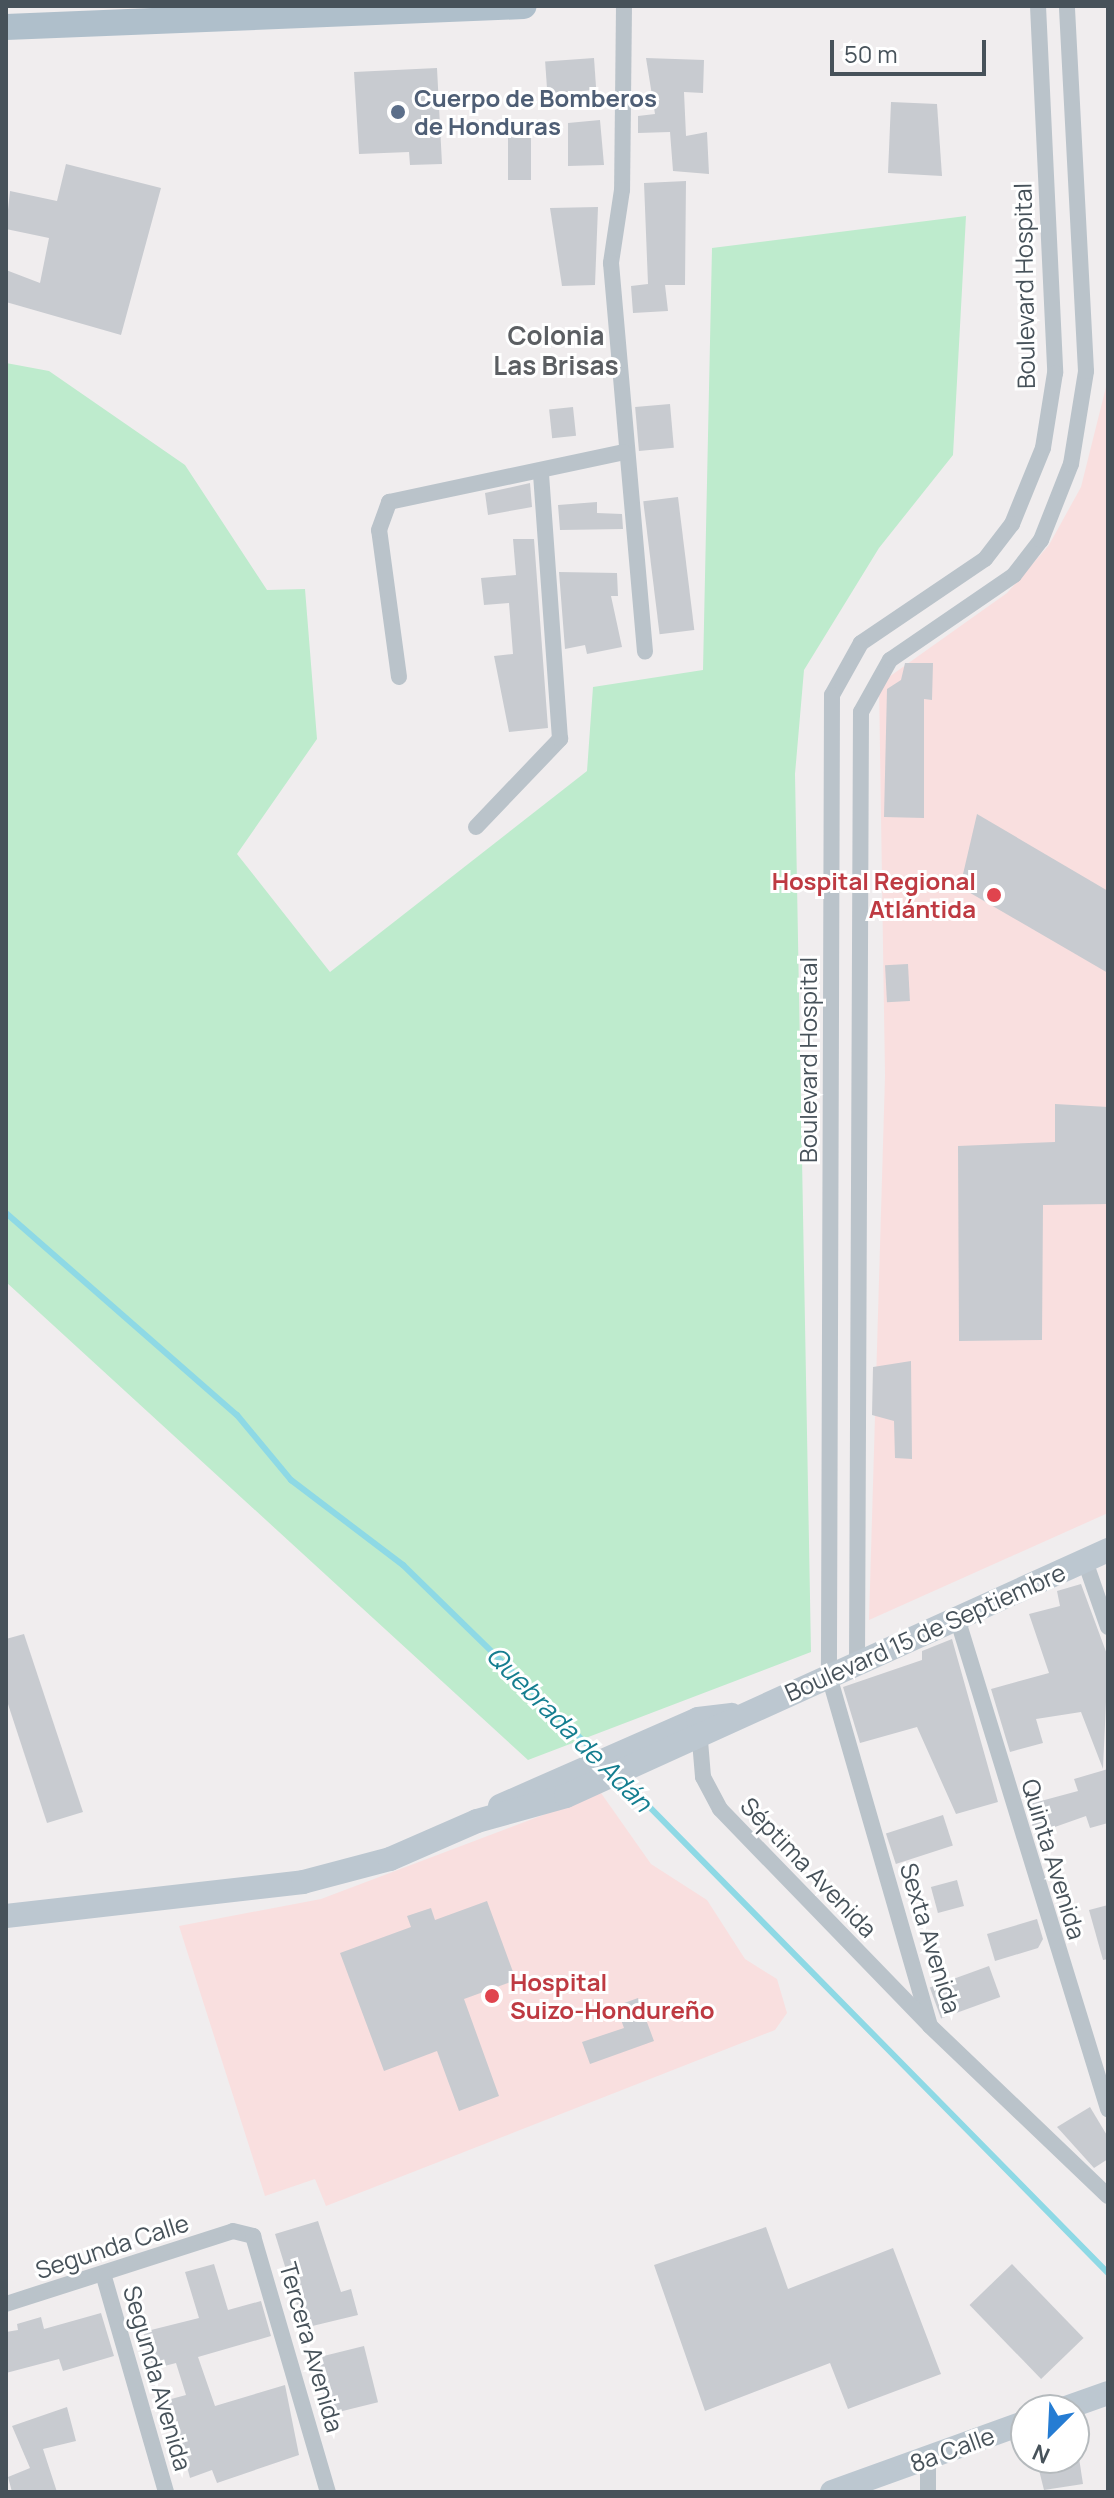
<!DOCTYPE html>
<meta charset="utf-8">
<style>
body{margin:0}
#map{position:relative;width:1114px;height:2498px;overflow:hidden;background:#f0edee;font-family:Manrope,sans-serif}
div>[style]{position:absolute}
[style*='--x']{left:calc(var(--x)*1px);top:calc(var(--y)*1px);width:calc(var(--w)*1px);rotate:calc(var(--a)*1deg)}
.medical>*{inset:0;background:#f9dfdf}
.green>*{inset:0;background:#beebcd}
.stream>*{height:6px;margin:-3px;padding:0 3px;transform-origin:3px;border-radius:3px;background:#8ed9e5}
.building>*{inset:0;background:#c8cbd0;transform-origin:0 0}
.street>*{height:16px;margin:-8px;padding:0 8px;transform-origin:8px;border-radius:8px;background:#bac3ca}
.secondary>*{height:24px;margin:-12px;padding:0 12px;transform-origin:12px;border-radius:12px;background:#bcc7d0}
.primary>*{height:26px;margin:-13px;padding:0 13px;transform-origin:13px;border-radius:13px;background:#afbfcb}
.dots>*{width:22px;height:22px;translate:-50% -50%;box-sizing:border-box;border:4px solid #fff;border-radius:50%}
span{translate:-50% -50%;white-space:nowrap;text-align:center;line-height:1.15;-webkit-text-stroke:6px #fff;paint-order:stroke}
.service-label{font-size:24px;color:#4e5e75;font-weight:700}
.left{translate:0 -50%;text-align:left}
.street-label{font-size:24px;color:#47525a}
.health-label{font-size:24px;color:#be3a42;font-weight:700}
.right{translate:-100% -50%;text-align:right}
.neighbourhood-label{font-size:26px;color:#5b5e62;font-weight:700}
.water-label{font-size:26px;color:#157e90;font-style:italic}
.frame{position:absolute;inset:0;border:8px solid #47525a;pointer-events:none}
.north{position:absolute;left:1010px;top:2394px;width:80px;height:80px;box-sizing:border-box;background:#fff;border:2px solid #b5babd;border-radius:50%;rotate:204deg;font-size:22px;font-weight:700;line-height:32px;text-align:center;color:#47525a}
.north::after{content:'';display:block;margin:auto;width:28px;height:36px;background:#257cd3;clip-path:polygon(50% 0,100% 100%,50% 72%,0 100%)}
.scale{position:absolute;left:830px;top:40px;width:156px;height:36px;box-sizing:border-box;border:4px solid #47525a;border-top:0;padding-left:10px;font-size:24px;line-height:28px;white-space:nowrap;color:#47525a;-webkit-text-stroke:6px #fff;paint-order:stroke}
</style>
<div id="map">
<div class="medical">
<div style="clip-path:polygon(1108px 379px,1108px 1513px,869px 1620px,885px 1076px,879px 684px,1007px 593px,1049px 545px,1081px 487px)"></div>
<div style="clip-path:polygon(601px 1793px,651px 1864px,707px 1900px,745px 1959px,777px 1979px,787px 2013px,775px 2030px,326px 2206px,315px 2179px,265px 2196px,179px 1926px,321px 1899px)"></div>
</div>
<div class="green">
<div style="clip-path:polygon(966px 216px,953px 455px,879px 548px,804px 670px,795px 774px,811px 1652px,528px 1760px,6px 1282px,6px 363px,49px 371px,185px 465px,267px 590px,305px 589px,317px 739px,237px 854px,330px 972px,587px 771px,593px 687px,703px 670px,712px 248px)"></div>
</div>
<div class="stream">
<div style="--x:6;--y:1213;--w:307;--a:41.2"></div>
<div style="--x:237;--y:1415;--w:85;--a:50.3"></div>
<div style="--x:291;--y:1480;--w:141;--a:37.2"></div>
<div style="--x:403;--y:1565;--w:272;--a:44.3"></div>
<div style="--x:620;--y:1777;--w:696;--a:45.47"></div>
</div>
<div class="building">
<div style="left:594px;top:58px;width:32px;height:49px;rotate:86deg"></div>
<div style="clip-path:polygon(646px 58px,704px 60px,703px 93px,684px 92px,686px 136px,707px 132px,709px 174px,673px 171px,670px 132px,638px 133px,638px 116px,655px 114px)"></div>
<div style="clip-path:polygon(437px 68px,442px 164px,410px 165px,409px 152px,359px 154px,354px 72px)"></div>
<div style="clip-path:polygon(891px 102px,937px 104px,942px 176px,888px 173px)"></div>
<div style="clip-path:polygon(600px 120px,604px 165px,568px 166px,568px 123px)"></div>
<div style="left:531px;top:127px;width:53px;height:23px;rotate:90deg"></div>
<div style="clip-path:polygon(66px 164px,161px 188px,121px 335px,6px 302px,6px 270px,40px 283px,49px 238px,6px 229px,10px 191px,57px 201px)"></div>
<div style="clip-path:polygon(686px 181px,685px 285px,665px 285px,668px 311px,633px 313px,631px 286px,648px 284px,644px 183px)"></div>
<div style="clip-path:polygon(598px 207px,595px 285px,562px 286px,550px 208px)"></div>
<div style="left:670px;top:404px;width:44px;height:35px;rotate:85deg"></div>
<div style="left:573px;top:407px;width:29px;height:24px;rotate:84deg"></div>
<div style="clip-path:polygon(530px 483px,532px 507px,488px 515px,485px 493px)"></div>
<div style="left:678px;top:497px;width:134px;height:35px;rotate:83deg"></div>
<div style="clip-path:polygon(597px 502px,597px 513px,622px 514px,623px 529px,560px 530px,558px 505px)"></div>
<div style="clip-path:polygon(513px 539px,534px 539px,548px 728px,509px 732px,494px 656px,513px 654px,509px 603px,484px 605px,481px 578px,516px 575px)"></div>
<div style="clip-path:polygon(559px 572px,617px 573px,618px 596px,611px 596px,622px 647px,587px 654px,585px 645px,565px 649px)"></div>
<div style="clip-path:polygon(905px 663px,933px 663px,932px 700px,924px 699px,924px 818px,884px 817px,887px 689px,901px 680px)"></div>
<div style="clip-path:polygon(977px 814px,1108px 891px,1108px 973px,960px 887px)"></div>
<div style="left:908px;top:964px;width:37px;height:23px;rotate:87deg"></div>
<div style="clip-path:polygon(1055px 1104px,1108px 1107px,1108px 1204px,1043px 1205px,1042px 1340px,959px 1341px,958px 1146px,1055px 1142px)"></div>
<div style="clip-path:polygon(911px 1361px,912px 1459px,895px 1458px,894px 1421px,872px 1415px,873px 1367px)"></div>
<div style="clip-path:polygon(1081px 1584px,1108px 1657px,1103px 1769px,1081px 1712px,1036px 1719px,1043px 1743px,1010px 1752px,991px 1689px,1049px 1673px,1029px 1614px,1060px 1606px,1057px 1591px)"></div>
<div style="clip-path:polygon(24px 1634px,83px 1812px,47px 1823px,6px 1698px,6px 1639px)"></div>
<div style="clip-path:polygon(952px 1639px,998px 1802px,956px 1814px,917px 1727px,860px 1743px,843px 1687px,922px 1660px,922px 1651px)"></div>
<div style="clip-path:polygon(1108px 1769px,1108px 1823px,1090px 1828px,1086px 1816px,1035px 1834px,1026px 1805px,1078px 1791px,1074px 1779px)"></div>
<div style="left:943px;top:1815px;width:32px;height:60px;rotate:72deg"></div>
<div style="left:957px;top:1880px;width:27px;height:27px;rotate:75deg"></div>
<div style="clip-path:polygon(487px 1901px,516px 1980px,464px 1999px,499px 2096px,459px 2111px,437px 2051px,384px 2071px,340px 1953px,411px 1927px,407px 1916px,431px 1908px,435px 1920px)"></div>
<div style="clip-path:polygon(1108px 1905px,1108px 1959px,1103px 1960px,1089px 1910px)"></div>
<div style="clip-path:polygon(1037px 1919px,1043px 1939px,1038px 1948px,995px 1961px,987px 1934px)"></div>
<div style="left:989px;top:1966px;width:33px;height:63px;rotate:70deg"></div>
<div style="clip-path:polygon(638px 1998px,654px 2041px,590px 2064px,582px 2042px,624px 2028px,616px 2006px)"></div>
<div style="clip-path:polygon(1090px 2107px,1108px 2137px,1108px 2159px,1094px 2168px,1057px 2127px)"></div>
<div style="clip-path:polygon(318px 2221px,341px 2292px,351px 2289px,358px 2315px,304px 2328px,275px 2234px)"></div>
<div style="clip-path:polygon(766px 2227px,788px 2289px,893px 2248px,941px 2374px,848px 2409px,830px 2363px,705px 2411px,654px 2265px)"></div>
<div style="clip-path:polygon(214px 2264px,228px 2310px,261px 2301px,271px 2336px,198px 2357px,215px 2406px,285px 2385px,299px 2455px,217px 2483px,212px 2470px,190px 2478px,177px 2428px,168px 2431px,160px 2402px,186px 2395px,176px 2363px,153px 2369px,143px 2332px,199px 2318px,185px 2272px)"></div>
<div style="left:1012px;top:2264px;width:103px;height:59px;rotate:46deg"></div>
<div style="clip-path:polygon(101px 2313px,114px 2356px,63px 2371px,59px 2359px,6px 2373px,6px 2332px,18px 2330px,17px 2324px,41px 2317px,44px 2329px)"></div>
<div style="left:364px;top:2346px;width:58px;height:51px;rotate:76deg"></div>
<div style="clip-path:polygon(67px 2407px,76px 2441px,43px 2449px,57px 2492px,12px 2492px,8px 2477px,30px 2468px,12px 2426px)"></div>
<div style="clip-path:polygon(1036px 2458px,1079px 2458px,1083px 2484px,1044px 2490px)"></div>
</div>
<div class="street">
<div style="--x:624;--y:6;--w:184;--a:90.6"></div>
<div style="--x:622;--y:190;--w:74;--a:98.6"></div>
<div style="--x:611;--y:263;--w:390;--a:85"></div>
<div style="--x:1038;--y:6;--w:367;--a:87.3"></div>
<div style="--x:1055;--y:373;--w:76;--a:99.1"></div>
<div style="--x:1043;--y:448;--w:82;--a:112.2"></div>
<div style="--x:1012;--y:524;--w:44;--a:127.6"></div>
<div style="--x:985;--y:559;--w:150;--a:145.9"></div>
<div style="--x:861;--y:643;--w:60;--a:119.1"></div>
<div style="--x:832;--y:695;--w:981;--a:90.18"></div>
<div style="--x:829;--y:1676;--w:364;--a:73.9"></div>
<div style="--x:930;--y:2026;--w:246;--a:43.7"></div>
<div style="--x:399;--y:677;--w:148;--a:-97.7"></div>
<div style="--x:379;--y:530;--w:30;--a:-70"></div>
<div style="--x:389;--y:502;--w:240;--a:-12"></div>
<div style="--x:476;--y:827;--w:122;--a:-46.3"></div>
<div style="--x:560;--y:739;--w:269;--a:-94.1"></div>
<div style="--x:1085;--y:1561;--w:70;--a:70.8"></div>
<div style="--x:958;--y:1621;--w:511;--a:72.91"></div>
<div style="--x:857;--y:1664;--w:952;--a:-89.76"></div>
<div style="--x:861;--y:712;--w:60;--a:-60.9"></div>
<div style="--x:890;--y:660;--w:150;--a:-34.4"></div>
<div style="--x:1014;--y:575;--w:44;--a:-52.4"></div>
<div style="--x:1041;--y:540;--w:82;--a:-68.5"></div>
<div style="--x:1071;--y:464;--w:94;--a:-80.8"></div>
<div style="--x:1086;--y:371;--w:365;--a:-93"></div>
<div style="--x:699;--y:1729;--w:48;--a:85.2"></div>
<div style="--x:703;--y:1777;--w:36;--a:62"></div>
<div style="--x:720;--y:1809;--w:301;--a:45.9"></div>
<div style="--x:104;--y:2277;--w:224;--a:73.9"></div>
<div style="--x:6;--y:2304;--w:238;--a:-17.8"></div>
<div style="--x:233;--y:2231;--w:21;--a:14"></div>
<div style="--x:253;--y:2236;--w:267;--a:73.7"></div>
<div style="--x:928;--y:2492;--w:35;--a:-90"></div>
</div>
<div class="secondary">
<div style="--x:500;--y:1806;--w:216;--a:-23.7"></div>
<div style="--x:698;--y:1719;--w:34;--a:-7"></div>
<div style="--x:6;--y:1916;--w:299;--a:-6.5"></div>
<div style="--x:303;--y:1882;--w:90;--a:-14.8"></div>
<div style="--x:390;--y:1859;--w:95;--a:-23.6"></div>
<div style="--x:477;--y:1821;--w:92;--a:-15.7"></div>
<div style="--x:566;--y:1796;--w:595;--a:-24.41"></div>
<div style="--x:1060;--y:2410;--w:51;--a:-19.5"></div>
<div style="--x:832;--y:2492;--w:206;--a:-19.8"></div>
</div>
<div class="primary">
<div style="--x:6;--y:27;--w:518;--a:-2.32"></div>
</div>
<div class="dots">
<div style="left:398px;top:112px;background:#5c6f8a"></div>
<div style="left:994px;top:895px;background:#e0444e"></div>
<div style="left:492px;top:1996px;background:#e0444e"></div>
</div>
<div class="service-label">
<span class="left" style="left:414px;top:112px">Cuerpo de Bomberos<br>de Honduras</span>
</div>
<div class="street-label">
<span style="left:1024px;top:286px;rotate:-91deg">Boulevard Hospital</span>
<span style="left:808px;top:1060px;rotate:-90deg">Boulevard Hospital</span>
<span style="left:925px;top:1632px;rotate:-24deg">Boulevard 15 de Septiembre</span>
<span style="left:1054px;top:1859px;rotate:73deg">Quinta Avenida</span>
<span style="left:809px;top:1867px;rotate:46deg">Séptima Avenida</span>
<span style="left:931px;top:1938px;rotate:73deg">Sexta Avenida</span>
<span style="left:112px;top:2246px;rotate:-18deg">Segunda Calle</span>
<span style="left:312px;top:2347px;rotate:74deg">Tercera Avenida</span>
<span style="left:158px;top:2378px;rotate:74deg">Segunda Avenida</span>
<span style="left:952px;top:2449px;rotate:-20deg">8a Calle</span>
</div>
<div class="health-label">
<span class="right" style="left:976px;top:895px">Hospital Regional<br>Atlántida</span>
<span class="left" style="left:510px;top:1996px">Hospital<br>Suizo-Hondureño</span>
</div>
<div class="neighbourhood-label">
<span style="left:556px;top:351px">Colonia<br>Las Brisas</span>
</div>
<div class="water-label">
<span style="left:569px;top:1729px;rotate:45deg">Quebrada de Adán</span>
</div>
<div class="frame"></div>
<div class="north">N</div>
<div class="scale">50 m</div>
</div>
